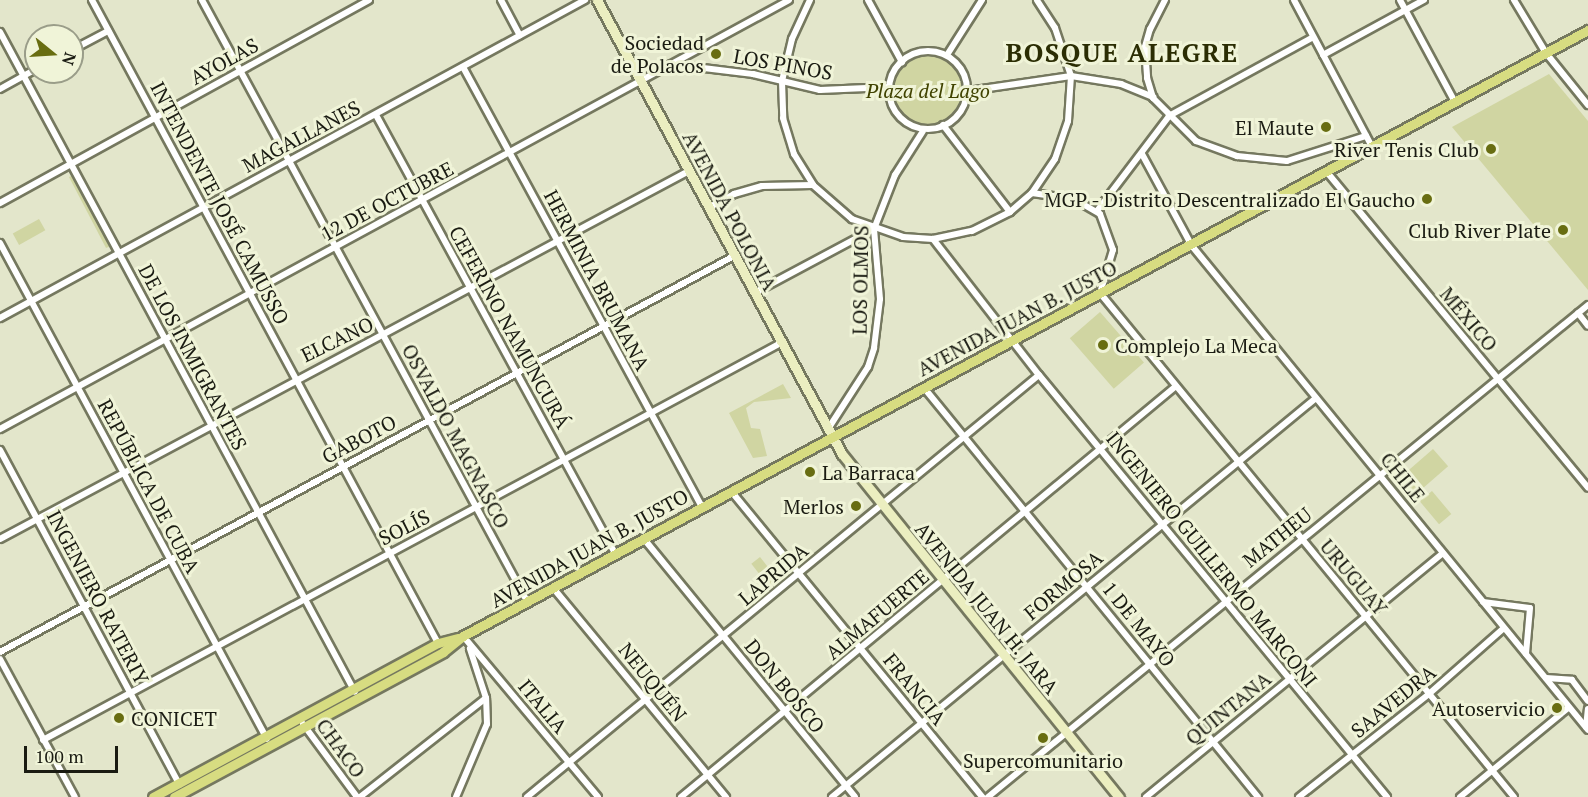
<!DOCTYPE html>
<meta charset="utf-8">
<style>
body{margin:0}
#map{position:relative;width:1588px;height:797px;overflow:hidden;background:#e3e6cb;font-family:"PT Serif",serif}
div>[style]{position:absolute}
[style*='--x']{left:calc(var(--x)*1px);top:calc(var(--y)*1px);width:calc(var(--w)*1px);rotate:calc(var(--a)*1deg)}
.green>*{inset:0;background:#d0d5a2;transform-origin:0 0}
.round{border-radius:50%}
.roads{filter:drop-shadow(2px 0 #75785f) drop-shadow(-2px 0 #75785f) drop-shadow(0 2px #75785f) drop-shadow(0 -2px #75785f)}
.street>*{height:6px;margin:-3px;padding:0 3px;transform-origin:3px;border-radius:3px;background:#fff}
.street>.ring{margin:-3px;padding:0;box-sizing:content-box;background:none;border:6px solid #fff;border-radius:50%}
.secondary>*{height:9px;margin:-4.5px;padding:0 4.5px;transform-origin:4.5px;border-radius:4.5px;background:#ebeec0}
.primary>*{height:9px;margin:-4.5px;padding:0 4.5px;transform-origin:4.5px;border-radius:4.5px;background:#d7dc81}
.dots>*{width:16px;height:16px;translate:-50% -50%;box-sizing:border-box;border:3px solid #f0f4d8;border-radius:50%}
span{translate:-50% -50%;white-space:nowrap;text-align:center;line-height:1.15;-webkit-text-stroke:6px #f0f4d8;paint-order:stroke}
.poi-label{font-size:20px;color:#1a1b12}
.right{translate:-100% -50%;text-align:right}
.left{translate:0 -50%;text-align:left}
.street-label{font-size:20px;color:#1a1b12}
.park-label{font-size:20px;color:#404300;font-style:italic}
.district-label{font-size:26px;color:#2b2d03;font-weight:700;letter-spacing:1.5px}
.north{position:absolute;left:24px;top:24px;width:60px;height:60px;box-sizing:border-box;background:#f0f4d8;border:2px solid #9a9d89;border-radius:50%;rotate:108deg;font-size:16px;font-weight:700;line-height:24px;text-align:center;color:#1a1b12}
.north::after{content:'';display:block;margin:auto;width:21px;height:27px;background:#686d11;clip-path:polygon(50% 0,100% 100%,50% 72%,0 100%)}
.scale{position:absolute;left:24px;top:746px;width:94px;height:27px;box-sizing:border-box;border:3px solid #1a1b12;border-top:0;padding-left:8px;font-size:18px;line-height:21px;white-space:nowrap;color:#1a1b12;-webkit-text-stroke:4px #f0f4d8;paint-order:stroke}
</style>
<div id="map">
<div class="green">
<div class="round" style="left:892px;top:54px;width:72px;height:72px"></div>
<div style="clip-path:polygon(1549px 74px,1588px 121px,1588px 290px,1452px 127px)"></div>
<div style="clip-path:polygon(73px 175px,111px 246px,106px 248px,69px 177px)"></div>
<div style="left:39px;top:219px;width:13px;height:30px;rotate:61deg"></div>
<div style="left:1100px;top:312px;width:67px;height:40px;rotate:49deg"></div>
<div style="clip-path:polygon(783px 384px,791px 398px,754px 402px,746px 408px,751px 428px,760px 429px,767px 456px,753px 458px,729px 413px)"></div>
<div style="left:1433px;top:449px;width:23px;height:43px;rotate:49deg"></div>
<div style="left:1432px;top:491px;width:30px;height:16px;rotate:50deg"></div>
<div style="left:760px;top:557px;width:28px;height:11px;rotate:52deg"></div>
</div>
<div class="roads">
<div class="street">
<div style="--x:92;--y:0;--w:730;--a:61.72"></div>
<div style="--x:202;--y:0;--w:685;--a:61.6"></div>
<div style="--x:501;--y:0;--w:40;--a:62"></div>
<div style="--x:810;--y:0;--w:43;--a:114.8"></div>
<div style="--x:792;--y:39;--w:43;--a:103.4"></div>
<div style="--x:782;--y:81;--w:37;--a:88"></div>
<div style="--x:783;--y:118;--w:38;--a:73"></div>
<div style="--x:794;--y:154;--w:36;--a:58"></div>
<div style="--x:813;--y:185;--w:52;--a:41.1"></div>
<div style="--x:852;--y:219;--w:54;--a:19.4"></div>
<div style="--x:903;--y:237;--w:30;--a:4"></div>
<div style="--x:933;--y:239;--w:40;--a:-12"></div>
<div style="--x:972;--y:231;--w:42;--a:-26.6"></div>
<div style="--x:1010;--y:212;--w:29;--a:-41"></div>
<div style="--x:1032;--y:193;--w:41;--a:-55.9"></div>
<div style="--x:1055;--y:159;--w:40;--a:-71.1"></div>
<div style="--x:1068;--y:121;--w:45;--a:-86.2"></div>
<div style="--x:1071;--y:76;--w:51;--a:-108.4"></div>
<div style="--x:1055;--y:28;--w:33;--a:-123"></div>
<div style="--x:868;--y:0;--w:71;--a:61.3"></div>
<div style="--x:1165;--y:0;--w:33;--a:117"></div>
<div style="--x:1150;--y:29;--w:19;--a:106"></div>
<div style="--x:1145;--y:47;--w:31;--a:86"></div>
<div style="--x:1147;--y:78;--w:21;--a:73"></div>
<div style="--x:1153;--y:98;--w:61;--a:45"></div>
<div style="--x:1196;--y:141;--w:44;--a:20.1"></div>
<div style="--x:1237;--y:156;--w:50;--a:5.7"></div>
<div style="--x:1287;--y:161;--w:83;--a:-17.6"></div>
<div style="--x:1294;--y:0;--w:166;--a:62"></div>
<div style="--x:1400;--y:0;--w:116;--a:61.7"></div>
<div style="--x:1514;--y:0;--w:62;--a:58.9"></div>
<div style="--x:1546;--y:53;--w:67;--a:51.1"></div>
<div style="--x:0;--y:32;--w:749;--a:61.73"></div>
<div style="--x:72;--y:50;--w:41;--a:-27.8"></div>
<div class="ring" style="left:889px;top:51px;width:72px;height:72px"></div>
<div style="--x:947;--y:55;--w:65;--a:-57.5"></div>
<div style="--x:1323;--y:55;--w:115;--a:-28.6"></div>
<div style="--x:671;--y:64;--w:83;--a:7"></div>
<div style="--x:753;--y:74;--w:69;--a:13.4"></div>
<div style="--x:820;--y:90;--w:70;--a:-2.5"></div>
<div style="--x:463;--y:67;--w:501;--a:61.49"></div>
<div style="--x:0;--y:89;--w:41;--a:-29.1"></div>
<div style="--x:968;--y:91;--w:104;--a:-8.3"></div>
<div style="--x:1071;--y:76;--w:51;--a:9.1"></div>
<div style="--x:1121;--y:84;--w:35;--a:22"></div>
<div style="--x:376;--y:115;--w:501;--a:61.39"></div>
<div style="--x:943;--y:125;--w:110;--a:52.4"></div>
<div style="--x:1142;--y:154;--w:105;--a:61.5"></div>
<div style="--x:1192;--y:246;--w:625;--a:50.71"></div>
<div style="--x:1326;--y:171;--w:411;--a:50.4"></div>
<div style="--x:1032;--y:193;--w:42;--a:8.1"></div>
<div style="--x:1074;--y:199;--w:30;--a:30"></div>
<div style="--x:1100;--y:214;--w:38;--a:70"></div>
<div style="--x:1113;--y:250;--w:45;--a:106.8"></div>
<div style="--x:1100;--y:293;--w:652;--a:50.6"></div>
<div style="--x:0;--y:203;--w:421;--a:-28.8"></div>
<div style="--x:708;--y:208;--w:30;--a:-28"></div>
<div style="--x:734;--y:194;--w:29;--a:-16"></div>
<div style="--x:762;--y:186;--w:51;--a:-1.1"></div>
<div style="--x:1097;--y:211;--w:119;--a:-52.8"></div>
<div style="--x:1169;--y:116;--w:164;--a:-28.7"></div>
<div style="--x:933;--y:239;--w:172;--a:52.1"></div>
<div style="--x:1039;--y:375;--w:547;--a:50.49"></div>
<div style="--x:0;--y:243;--w:563;--a:61.71"></div>
<div style="--x:754;--y:293;--w:136;--a:-28.1"></div>
<div style="--x:1578;--y:313;--w:16;--a:52"></div>
<div style="--x:0;--y:318;--w:666;--a:-28.53"></div>
<div style="--x:925;--y:389;--w:527;--a:50.78"></div>
<div style="--x:0;--y:429;--w:898;--a:-28.53"></div>
<div style="--x:828;--y:429;--w:74;--a:-57.2"></div>
<div style="--x:868;--y:367;--w:20;--a:-72"></div>
<div style="--x:874;--y:348;--w:49;--a:-83"></div>
<div style="--x:880;--y:299;--w:70;--a:-94.9"></div>
<div style="--x:874;--y:229;--w:58;--a:-68.7"></div>
<div style="--x:895;--y:175;--w:52;--a:-57.5"></div>
<div style="--x:0;--y:450;--w:380;--a:61.8"></div>
<div style="--x:731;--y:491;--w:396;--a:50.6"></div>
<div style="--x:0;--y:539;--w:781;--a:-28.11"></div>
<div style="--x:644;--y:539;--w:333;--a:50.7"></div>
<div style="--x:554;--y:589;--w:270;--a:50.4"></div>
<div style="--x:1483;--y:602;--w:47;--a:7.3"></div>
<div style="--x:1530;--y:608;--w:46;--a:95"></div>
<div style="--x:463;--y:636;--w:210;--a:50"></div>
<div style="--x:0;--y:652;--w:834;--a:-28.35"></div>
<div style="--x:0;--y:659;--w:157;--a:61.5"></div>
<div style="--x:1546;--y:678;--w:26;--a:4"></div>
<div style="--x:1572;--y:680;--w:26;--a:53"></div>
<div style="--x:303;--y:724;--w:91;--a:53.5"></div>
<div style="--x:1586;--y:727;--w:18;--a:-84"></div>
<div style="--x:43;--y:740;--w:838;--a:-28.28"></div>
<div style="--x:360;--y:797;--w:160;--a:-38.2"></div>
<div style="--x:456;--y:797;--w:79;--a:-67"></div>
<div style="--x:487;--y:724;--w:26;--a:-92"></div>
<div style="--x:486;--y:698;--w:52;--a:-108.1"></div>
<div style="--x:527;--y:797;--w:663;--a:-39.5"></div>
<div style="--x:681;--y:797;--w:643;--a:-39.7"></div>
<div style="--x:832;--y:797;--w:627;--a:-39.5"></div>
<div style="--x:988;--y:797;--w:776;--a:-39.35"></div>
<div style="--x:1146;--y:797;--w:384;--a:-39.4"></div>
<div style="--x:1299;--y:797;--w:167;--a:-38.4"></div>
<div style="--x:1430;--y:693;--w:98;--a:-41.3"></div>
<div style="--x:1460;--y:797;--w:141;--a:-39.5"></div>
</div>
<div class="secondary">
<div style="--x:597;--y:0;--w:516;--a:61.65"></div>
<div style="--x:842;--y:454;--w:441;--a:51.1"></div>
</div>
<div class="primary">
<div style="--x:153;--y:797;--w:324;--a:-28.4"></div>
<div style="--x:438;--y:643;--w:21;--a:-14"></div>
<div style="--x:174;--y:797;--w:306;--a:-28.3"></div>
<div style="--x:443;--y:652;--w:26;--a:-39"></div>
<div style="--x:463;--y:636;--w:1278;--a:-28.31"></div>
</div>
</div>
<div class="dots">
<div style="left:716px;top:54px;background:#686d11"></div>
<div style="left:1326px;top:127px;background:#686d11"></div>
<div style="left:1491px;top:149px;background:#686d11"></div>
<div style="left:1427px;top:199px;background:#686d11"></div>
<div style="left:1563px;top:230px;background:#686d11"></div>
<div style="left:1103px;top:345px;background:#686d11"></div>
<div style="left:810px;top:472px;background:#686d11"></div>
<div style="left:856px;top:506px;background:#686d11"></div>
<div style="left:1557px;top:708px;background:#686d11"></div>
<div style="left:119px;top:718px;background:#686d11"></div>
<div style="left:1043px;top:738px;background:#686d11"></div>
</div>
<div class="poi-label">
<span class="right" style="left:704px;top:54px">Sociedad<br>de Polacos</span>
<span class="right" style="left:1314px;top:127px">El Maute</span>
<span class="right" style="left:1479px;top:149px">River Tenis Club</span>
<span class="right" style="left:1415px;top:199px">MGP - Distrito Descentralizado El Gaucho</span>
<span class="right" style="left:1551px;top:230px">Club River Plate</span>
<span class="left" style="left:1115px;top:345px">Complejo La Meca</span>
<span class="left" style="left:822px;top:472px">La Barraca</span>
<span class="right" style="left:844px;top:506px">Merlos</span>
<span class="right" style="left:1545px;top:708px">Autoservicio</span>
<span class="left" style="left:131px;top:718px">CONICET</span>
<span style="left:1043px;top:760px">Supercomunitario</span>
</div>
<div class="street-label">
<span style="left:224px;top:61px;rotate:-29deg">AYOLAS</span>
<span style="left:783px;top:64px;rotate:10deg">LOS PINOS</span>
<span style="left:301px;top:136px;rotate:-28deg">MAGALLANES</span>
<span style="left:387px;top:201px;rotate:-28deg">12 DE OCTUBRE</span>
<span style="left:220px;top:203px;rotate:62deg">INTENDENTE JOSÉ CAMUSSO</span>
<span style="left:730px;top:211px;rotate:62deg">AVENIDA POLONIA</span>
<span style="left:597px;top:280px;rotate:62deg">HERMINIA BRUMANA</span>
<span style="left:860px;top:280px;rotate:-89deg">LOS OLMOS</span>
<span style="left:1017px;top:318px;rotate:-28deg">AVENIDA JUAN B. JUSTO</span>
<span style="left:1469px;top:319px;rotate:50deg">MÉXICO</span>
<span style="left:510px;top:327px;rotate:61deg">CEFERINO NAMUNCURÁ</span>
<span style="left:337px;top:339px;rotate:-26deg">ELCANO</span>
<span style="left:193px;top:357px;rotate:62deg">DE LOS INMIGRANTES</span>
<span style="left:456px;top:436px;rotate:62deg">OSVALDO MAGNASCO</span>
<span style="left:359px;top:439px;rotate:-28deg">GABOTO</span>
<span style="left:1403px;top:477px;rotate:51deg">CHILE</span>
<span style="left:149px;top:486px;rotate:62deg">REPÚBLICA DE CUBA</span>
<span style="left:404px;top:527px;rotate:-27deg">SOLÍS</span>
<span style="left:1277px;top:537px;rotate:-39deg">MATHEU</span>
<span style="left:589px;top:548px;rotate:-29deg">AVENIDA JUAN B. JUSTO</span>
<span style="left:1212px;top:559px;rotate:51deg">INGENIERO GUILLERMO MARCONI</span>
<span style="left:773px;top:574px;rotate:-40deg">LAPRIDA</span>
<span style="left:1354px;top:577px;rotate:50deg">URUGUAY</span>
<span style="left:1063px;top:585px;rotate:-40deg">FORMOSA</span>
<span style="left:98px;top:597px;rotate:62deg">INGENIERO RATERIY</span>
<span style="left:987px;top:608px;rotate:51deg">AVENIDA JUAN H. JARA</span>
<span style="left:877px;top:614px;rotate:-40deg">ALMAFUERTE</span>
<span style="left:1139px;top:624px;rotate:51deg">1 DE MAYO</span>
<span style="left:653px;top:682px;rotate:51deg">NEUQUÉN</span>
<span style="left:785px;top:686px;rotate:51deg">DON BOSCO</span>
<span style="left:915px;top:689px;rotate:51deg">FRANCIA</span>
<span style="left:1393px;top:701px;rotate:-39deg">SAAVEDRA</span>
<span style="left:543px;top:706px;rotate:50deg">ITALIA</span>
<span style="left:1228px;top:708px;rotate:-39deg">QUINTANA</span>
<span style="left:341px;top:748px;rotate:54deg">CHACO</span>
</div>
<div class="park-label">
<span style="left:928px;top:90px">Plaza del Lago</span>
</div>
<div class="district-label">
<span style="left:1122px;top:53px">BOSQUE ALEGRE</span>
</div>
<div class="north">N</div>
<div class="scale">100 m</div>
</div>
